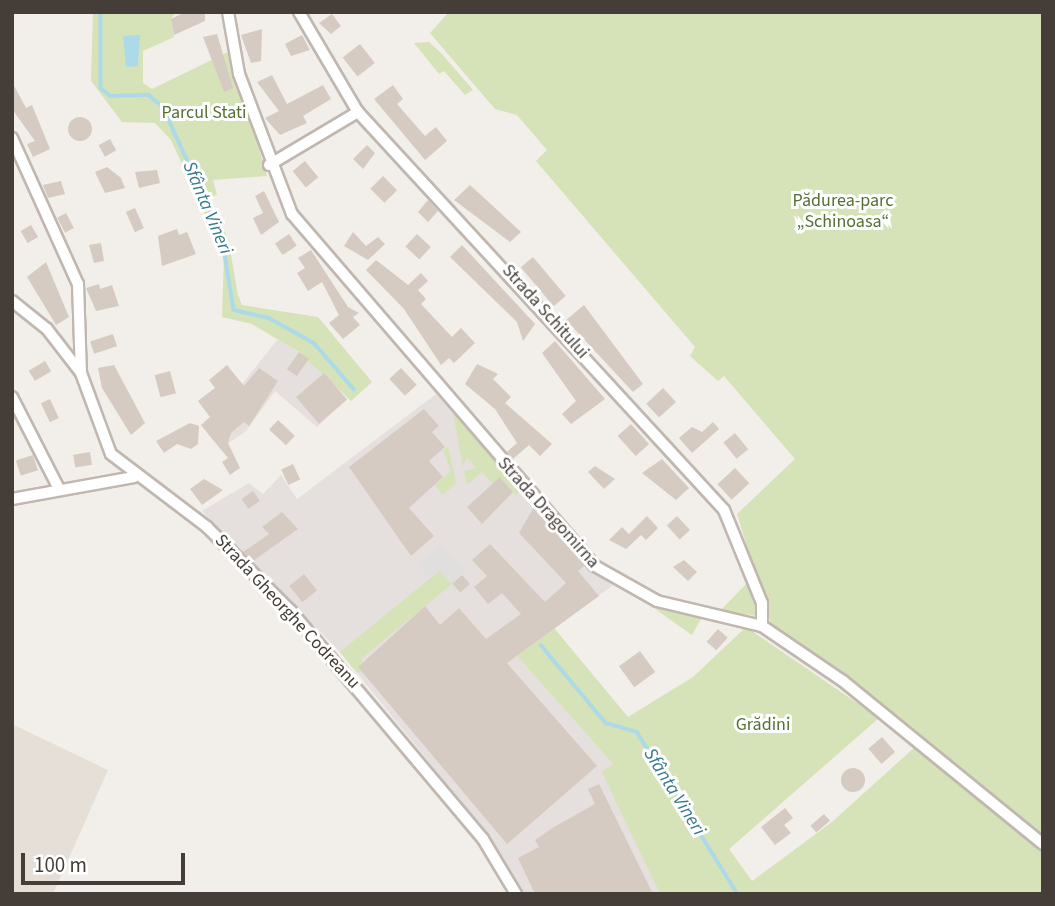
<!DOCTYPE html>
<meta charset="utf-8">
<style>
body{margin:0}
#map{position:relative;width:1055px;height:906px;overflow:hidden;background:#f2eee9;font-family:"Source Sans 3",sans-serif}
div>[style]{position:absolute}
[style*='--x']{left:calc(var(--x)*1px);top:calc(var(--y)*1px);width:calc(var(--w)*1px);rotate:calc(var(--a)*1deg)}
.residential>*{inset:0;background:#e6dfd8}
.industrial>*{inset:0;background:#e5e0de}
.green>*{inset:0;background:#d6e2b7}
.parking>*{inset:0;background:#e1dfdd}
.water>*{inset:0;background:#addae8}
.stream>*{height:3.5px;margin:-1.75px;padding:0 1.75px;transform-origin:1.75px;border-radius:1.75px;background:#addae8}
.building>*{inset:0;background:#d6cbc3;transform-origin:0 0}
.round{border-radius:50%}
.roads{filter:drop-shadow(2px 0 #c0b7b0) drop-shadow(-2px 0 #c0b7b0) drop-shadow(0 2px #c0b7b0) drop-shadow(0 -2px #c0b7b0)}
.street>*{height:10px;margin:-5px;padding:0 5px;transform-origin:5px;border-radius:5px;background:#fff}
span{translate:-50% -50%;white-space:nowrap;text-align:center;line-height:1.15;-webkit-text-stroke:6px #fff;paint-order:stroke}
.park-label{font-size:18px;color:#557032}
.street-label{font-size:18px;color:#453e38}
.water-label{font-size:19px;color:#377a8e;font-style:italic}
.frame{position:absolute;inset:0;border:14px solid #453e38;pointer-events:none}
.scale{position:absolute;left:21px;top:853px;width:164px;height:32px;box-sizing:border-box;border:4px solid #453e38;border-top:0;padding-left:9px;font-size:21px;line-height:24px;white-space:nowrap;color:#453e38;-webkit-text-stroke:5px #fff;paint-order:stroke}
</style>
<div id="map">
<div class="residential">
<div style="clip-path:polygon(12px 724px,108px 770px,53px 894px,12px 894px)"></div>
</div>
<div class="industrial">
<div style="clip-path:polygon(278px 339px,309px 359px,347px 399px,317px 427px,275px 391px,246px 431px,220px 449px,201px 425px,210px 417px,198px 401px,214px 389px,226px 404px)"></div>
<div style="clip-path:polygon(436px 394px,612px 586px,517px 656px,613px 764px,603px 772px,660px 894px,523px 894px,487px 834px,340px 652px,202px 511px,249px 483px,263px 494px,281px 475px,297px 499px)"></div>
</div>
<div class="green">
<div style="clip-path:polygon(93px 12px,176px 12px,171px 19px,174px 37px,143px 51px,143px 83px,152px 89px,230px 51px,267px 176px,213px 180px,217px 195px,209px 198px,228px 238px,238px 295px,242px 305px,318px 317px,372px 382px,351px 401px,299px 352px,252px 324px,222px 317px,224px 256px,171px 140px,155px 123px,122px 122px,91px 81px)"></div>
<div style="clip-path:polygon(449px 12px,1043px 12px,1043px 835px,898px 716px,772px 627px,737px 514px,795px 459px,724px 376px,718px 381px,690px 356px,695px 347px,536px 161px,547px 150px,517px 115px,495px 109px,430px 33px)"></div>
<div style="clip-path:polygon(429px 42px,441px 53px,473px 90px,465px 95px,444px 71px,439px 74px,414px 43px)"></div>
<div style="clip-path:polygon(453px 413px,520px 490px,516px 496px,501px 477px,493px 484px,482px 472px,467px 485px,464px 471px,476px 468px,467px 457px,463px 467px)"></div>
<div style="clip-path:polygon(448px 446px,456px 483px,443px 495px,435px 485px,451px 471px,443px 451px)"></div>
<div style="clip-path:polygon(439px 571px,452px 584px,361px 659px,366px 667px,357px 673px,340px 652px)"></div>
<div style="clip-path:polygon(747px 583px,758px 616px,720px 611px)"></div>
<div style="clip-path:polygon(644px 601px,675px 610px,717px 618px,701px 619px,692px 635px)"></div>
<div style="clip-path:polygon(746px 627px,879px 718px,729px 849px,752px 881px,832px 822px,915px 747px,1043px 853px,1043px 894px,660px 894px,602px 772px,613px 764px,517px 656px,554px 628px,628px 717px,693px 677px)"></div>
</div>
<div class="parking">
<div style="clip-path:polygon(442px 545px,465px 571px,452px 584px,439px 571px,428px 578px,417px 562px)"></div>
</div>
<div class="water">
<div style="clip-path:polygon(140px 35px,138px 66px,126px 67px,123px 36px)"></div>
</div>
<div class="stream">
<div style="--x:101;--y:12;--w:76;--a:90"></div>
<div style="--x:101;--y:88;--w:13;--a:39"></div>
<div style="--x:111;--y:96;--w:38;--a:-2"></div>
<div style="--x:149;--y:95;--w:18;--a:41"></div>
<div style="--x:163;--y:107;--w:142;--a:65.4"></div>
<div style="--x:222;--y:236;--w:75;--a:80.8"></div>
<div style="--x:234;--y:310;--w:36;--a:13"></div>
<div style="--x:269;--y:318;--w:51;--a:29.1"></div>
<div style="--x:314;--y:343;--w:61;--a:49"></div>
<div style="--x:541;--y:645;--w:102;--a:50.2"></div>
<div style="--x:606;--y:723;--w:32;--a:16"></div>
<div style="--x:637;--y:732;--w:191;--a:58.1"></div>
</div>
<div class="building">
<div style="clip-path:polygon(185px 12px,205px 12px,205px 21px,174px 35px,171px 19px)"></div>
<div style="clip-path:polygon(332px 14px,341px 26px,331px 34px,319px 23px)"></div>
<div style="clip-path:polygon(262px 29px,261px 61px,251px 63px,241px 35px)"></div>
<div style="clip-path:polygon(217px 34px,233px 88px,224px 92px,203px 37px)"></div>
<div style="clip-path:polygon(302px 35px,310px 50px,291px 56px,285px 44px)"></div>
<div style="left:360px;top:44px;width:24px;height:22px;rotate:52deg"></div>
<div style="clip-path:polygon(272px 75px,287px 104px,323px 85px,331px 99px,303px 116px,307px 123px,280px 135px,265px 118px,279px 111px,257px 82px)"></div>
<div style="clip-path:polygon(12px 82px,26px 108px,32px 105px,50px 149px,33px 157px,27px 144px,35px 141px,12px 109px)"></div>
<div style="clip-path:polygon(393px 85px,403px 99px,397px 104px,425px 136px,436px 127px,447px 141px,425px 160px,374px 99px)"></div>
<div class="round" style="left:68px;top:117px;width:24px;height:24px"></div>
<div style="left:110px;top:139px;width:13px;height:13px;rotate:61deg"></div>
<div style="clip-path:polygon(367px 145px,375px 153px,363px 169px,353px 159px)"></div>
<div style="left:305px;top:161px;width:21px;height:16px;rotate:51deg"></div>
<div style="clip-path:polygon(107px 167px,121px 178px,125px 188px,105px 193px,95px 172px)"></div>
<div style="clip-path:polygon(157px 170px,160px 183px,139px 188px,135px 172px)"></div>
<div style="left:383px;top:176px;width:20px;height:18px;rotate:45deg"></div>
<div style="clip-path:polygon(61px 181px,65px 194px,48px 198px,43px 185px)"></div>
<div style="clip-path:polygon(470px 185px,521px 232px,510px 242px,454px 200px)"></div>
<div style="clip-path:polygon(264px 191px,279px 222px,261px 235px,253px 218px,263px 213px,255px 196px)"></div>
<div style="clip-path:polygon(428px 200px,438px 211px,428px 222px,418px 212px)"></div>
<div style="left:135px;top:208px;width:22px;height:10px;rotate:66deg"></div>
<div style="left:66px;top:213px;width:17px;height:10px;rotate:62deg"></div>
<div style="left:31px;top:225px;width:14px;height:12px;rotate:60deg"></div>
<div style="clip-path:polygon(177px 229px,179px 235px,187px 232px,196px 254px,162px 266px,158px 236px)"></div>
<div style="clip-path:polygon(353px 232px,366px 246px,378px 237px,385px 244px,368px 260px,344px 246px)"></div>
<div style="left:289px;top:234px;width:14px;height:17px;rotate:56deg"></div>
<div style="left:417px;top:234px;width:19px;height:17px;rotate:43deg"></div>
<div style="clip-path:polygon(101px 243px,104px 261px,94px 263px,89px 245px)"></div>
<div style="clip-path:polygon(462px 245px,535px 324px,523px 341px,517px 322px,450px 257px)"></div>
<div style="clip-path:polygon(311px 250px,348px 307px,359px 313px,353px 317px,360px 325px,343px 339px,329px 323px,339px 315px,322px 282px,308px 291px,297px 273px,305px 268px,298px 258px)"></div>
<div style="left:533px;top:257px;width:51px;height:16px;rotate:50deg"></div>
<div style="clip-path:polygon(376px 260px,408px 285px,421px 273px,428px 281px,418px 290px,426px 299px,421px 304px,452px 337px,461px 328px,475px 343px,454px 363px,449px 358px,441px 365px,404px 309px,366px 270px)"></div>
<div style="clip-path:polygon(46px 262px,69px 317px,56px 325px,27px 277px)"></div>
<div style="clip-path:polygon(99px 284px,100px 289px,112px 285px,119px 306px,96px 311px,86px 288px)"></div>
<div style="clip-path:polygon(584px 305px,643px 384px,633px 392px,566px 320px)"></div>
<div style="left:113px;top:334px;width:13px;height:24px;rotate:72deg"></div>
<div style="clip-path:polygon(555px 341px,605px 399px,571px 424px,562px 414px,576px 401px,542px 353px)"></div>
<div style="left:299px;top:352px;width:12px;height:21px;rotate:35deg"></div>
<div style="left:45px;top:361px;width:12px;height:19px;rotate:59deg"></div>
<div style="clip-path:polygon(477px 364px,498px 374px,493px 379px,511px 397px,505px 403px,552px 444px,540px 456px,529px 445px,513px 459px,507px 452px,517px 443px,495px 409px,465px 384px)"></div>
<div style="clip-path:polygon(114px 365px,145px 423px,131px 435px,102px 388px,98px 368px)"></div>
<div style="clip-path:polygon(227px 365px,244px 386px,259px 368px,278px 381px,249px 426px,244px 422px,231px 433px,228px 443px,240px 468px,230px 475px,222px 462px,228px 458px,201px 425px,210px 417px,198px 401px,215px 388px,209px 380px)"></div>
<div style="left:401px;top:368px;width:23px;height:16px;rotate:47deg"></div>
<div style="left:170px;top:371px;width:23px;height:16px;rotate:75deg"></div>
<div style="left:324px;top:373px;width:35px;height:37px;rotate:49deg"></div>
<div style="left:663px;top:388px;width:19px;height:23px;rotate:47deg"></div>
<div style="left:50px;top:399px;width:21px;height:10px;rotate:65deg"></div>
<div style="clip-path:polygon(424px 409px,439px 426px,432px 432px,445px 447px,429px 461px,443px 477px,409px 508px,434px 536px,411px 556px,349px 467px)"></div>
<div style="left:278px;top:420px;width:23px;height:13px;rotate:43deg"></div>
<div style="clip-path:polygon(713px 422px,719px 429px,692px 453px,679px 438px,692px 427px,702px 432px)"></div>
<div style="clip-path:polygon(190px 423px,199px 426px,198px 444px,191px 449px,177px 444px,164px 453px,156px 441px)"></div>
<div style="left:631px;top:424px;width:27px;height:18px;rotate:48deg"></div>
<div style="left:735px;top:433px;width:21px;height:15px;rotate:51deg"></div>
<div style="left:90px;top:452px;width:13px;height:17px;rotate:81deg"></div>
<div style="left:33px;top:455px;width:16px;height:18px;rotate:72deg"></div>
<div style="clip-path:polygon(662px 459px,689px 488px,676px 500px,642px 473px)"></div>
<div style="left:293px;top:464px;width:17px;height:13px;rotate:65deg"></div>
<div style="clip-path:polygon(595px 466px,615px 479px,604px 489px,588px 472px)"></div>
<div style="left:735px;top:468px;width:21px;height:24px;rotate:47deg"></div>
<div style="clip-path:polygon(500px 477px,513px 492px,482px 524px,467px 507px)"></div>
<div style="clip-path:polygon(204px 479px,223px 490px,202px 505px,190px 489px)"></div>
<div style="left:253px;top:491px;width:12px;height:14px;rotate:55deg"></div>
<div style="clip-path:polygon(534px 507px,584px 566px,578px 571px,599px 596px,507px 663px,597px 766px,507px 844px,358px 667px,425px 606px,440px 625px,459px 608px,486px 639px,521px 614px,502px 593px,488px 604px,474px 587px,487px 576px,472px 560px,490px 544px,545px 602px,566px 583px,519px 533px)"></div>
<div style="clip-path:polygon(282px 512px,298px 529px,253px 561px,243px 552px,269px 534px,262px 527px)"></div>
<div style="clip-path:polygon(647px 516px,658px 528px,646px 540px,641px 535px,626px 549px,609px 540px,622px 527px,629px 534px)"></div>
<div style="left:677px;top:516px;width:19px;height:14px;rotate:47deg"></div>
<div style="clip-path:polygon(684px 560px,697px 572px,688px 581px,673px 567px)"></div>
<div style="left:304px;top:574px;width:21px;height:19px;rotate:51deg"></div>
<div style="left:462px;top:575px;width:12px;height:13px;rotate:48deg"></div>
<div style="left:718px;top:629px;width:13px;height:17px;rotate:42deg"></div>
<div style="left:640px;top:651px;width:26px;height:26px;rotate:54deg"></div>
<div style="left:882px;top:737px;width:20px;height:18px;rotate:49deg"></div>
<div class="round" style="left:841px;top:768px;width:24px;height:24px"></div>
<div style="clip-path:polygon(599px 784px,653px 894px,535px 894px,518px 858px,539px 847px,535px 840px,554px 827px,595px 804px,588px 789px)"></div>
<div style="clip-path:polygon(785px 808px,793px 818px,784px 825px,791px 833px,775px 845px,761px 827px)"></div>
<div style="left:824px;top:814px;width:9px;height:18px;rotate:49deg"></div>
</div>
<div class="roads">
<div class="street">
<div style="--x:228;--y:12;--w:63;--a:79.9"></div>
<div style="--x:239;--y:74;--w:150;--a:69.3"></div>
<div style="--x:292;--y:214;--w:464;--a:49.3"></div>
<div style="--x:595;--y:566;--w:71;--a:29.4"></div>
<div style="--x:657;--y:601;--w:108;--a:13.4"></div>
<div style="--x:762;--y:626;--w:98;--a:34.2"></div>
<div style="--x:843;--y:681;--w:258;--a:39.2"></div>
<div style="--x:299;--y:12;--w:116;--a:59.5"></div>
<div style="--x:358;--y:112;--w:541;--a:47.4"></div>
<div style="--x:724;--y:510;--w:100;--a:67.8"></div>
<div style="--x:762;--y:603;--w:23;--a:90"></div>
<div style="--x:12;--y:138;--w:160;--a:65.7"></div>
<div style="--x:78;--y:284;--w:89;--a:88.1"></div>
<div style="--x:81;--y:373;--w:86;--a:69.7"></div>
<div style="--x:111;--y:454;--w:121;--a:37.2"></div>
<div style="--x:207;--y:527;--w:119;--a:45"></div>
<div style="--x:291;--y:611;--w:298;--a:49.9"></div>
<div style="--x:483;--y:839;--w:64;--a:59"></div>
<div style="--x:269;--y:165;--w:104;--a:-30.8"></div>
<div style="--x:12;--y:301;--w:45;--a:38.7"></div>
<div style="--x:47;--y:329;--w:56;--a:52.3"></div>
<div style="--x:12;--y:397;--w:103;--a:62.9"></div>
<div style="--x:12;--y:499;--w:124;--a:-10.2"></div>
</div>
</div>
<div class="park-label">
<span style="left:204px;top:113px">Parcul Stati</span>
<span style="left:843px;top:212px">Pădurea-parc<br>„Schinoasa“</span>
<span style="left:763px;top:725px">Grădini</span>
</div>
<div class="street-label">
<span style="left:545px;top:312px;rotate:48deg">Strada Schitului</span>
<span style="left:548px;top:513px;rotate:48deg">Strada Dragomirna</span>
<span style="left:287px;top:612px;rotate:47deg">Strada Gheorghe Codreanu</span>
</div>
<div class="water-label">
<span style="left:207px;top:208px;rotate:67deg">Sfânta Vineri</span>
<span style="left:674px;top:792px;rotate:58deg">Sfânta Vineri</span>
</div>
<div class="frame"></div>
<div class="scale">100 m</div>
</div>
